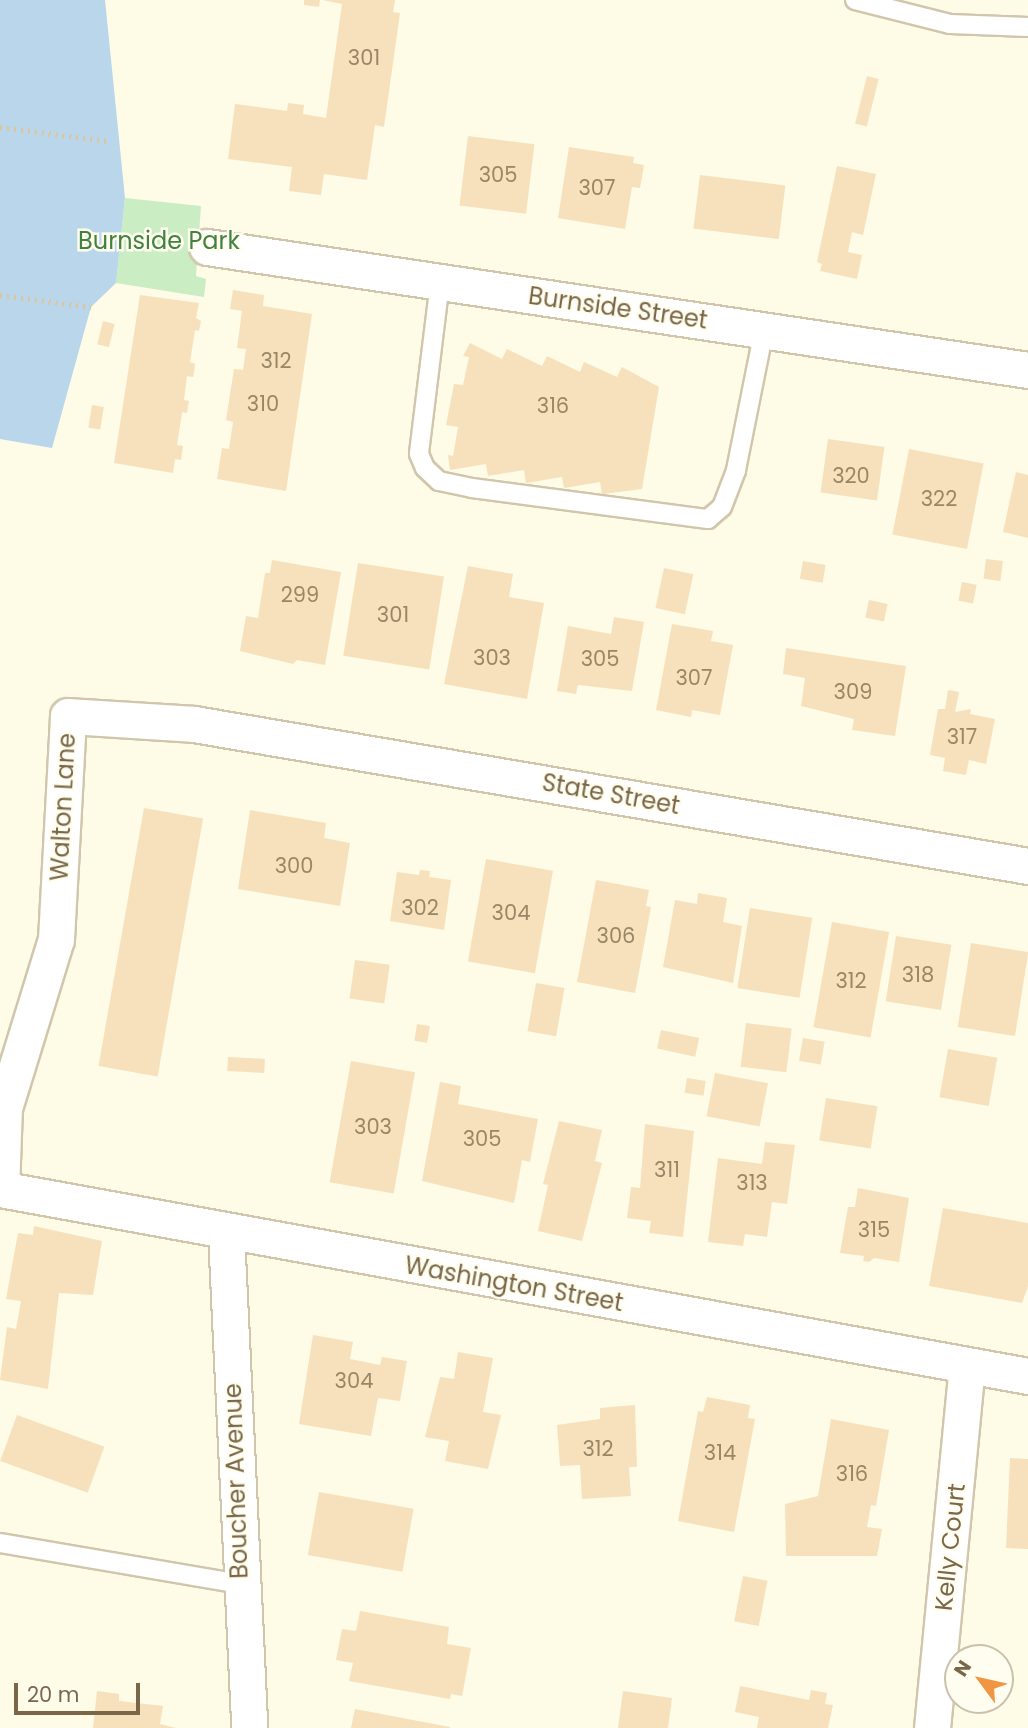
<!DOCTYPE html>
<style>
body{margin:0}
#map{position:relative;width:1028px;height:1728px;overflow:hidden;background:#fefbe7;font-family:Poppins,sans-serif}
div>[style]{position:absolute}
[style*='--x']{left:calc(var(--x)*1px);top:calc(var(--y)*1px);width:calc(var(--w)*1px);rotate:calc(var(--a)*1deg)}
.green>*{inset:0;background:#caedc3}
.water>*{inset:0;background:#b9d6ea}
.building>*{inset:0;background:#f6e1bc;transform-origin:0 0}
.path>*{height:4.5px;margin-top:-2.25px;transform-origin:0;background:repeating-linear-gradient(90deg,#dbc59e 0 2px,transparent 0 7px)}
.roads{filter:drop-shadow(2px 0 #d1c6ab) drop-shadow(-2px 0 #d1c6ab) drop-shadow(0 2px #d1c6ab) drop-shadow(0 -2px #d1c6ab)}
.service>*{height:18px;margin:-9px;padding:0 9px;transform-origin:9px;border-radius:9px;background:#fff}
.minor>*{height:35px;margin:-17.5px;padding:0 17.5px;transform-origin:17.5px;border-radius:17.5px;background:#fff}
span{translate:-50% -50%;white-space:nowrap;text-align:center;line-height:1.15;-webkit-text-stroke:5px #fffdef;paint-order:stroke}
.number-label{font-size:21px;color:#998665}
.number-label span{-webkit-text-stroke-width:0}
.park-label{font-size:24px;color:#42813f}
.street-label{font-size:24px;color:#7a6748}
.north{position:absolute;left:944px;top:1644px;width:70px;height:70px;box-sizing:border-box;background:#fffdef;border:2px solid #cac1ac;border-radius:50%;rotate:303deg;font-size:19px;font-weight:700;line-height:28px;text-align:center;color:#7a6748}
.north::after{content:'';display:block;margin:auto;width:24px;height:32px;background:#f09643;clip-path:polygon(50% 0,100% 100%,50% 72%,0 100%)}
.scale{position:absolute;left:14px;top:1683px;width:126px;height:32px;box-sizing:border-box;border:4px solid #7a6748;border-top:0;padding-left:9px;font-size:21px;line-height:24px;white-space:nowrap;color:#7a6748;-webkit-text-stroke:5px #fffdef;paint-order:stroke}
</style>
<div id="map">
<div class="green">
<div style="clip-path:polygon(125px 198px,201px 206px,196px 276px,206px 279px,204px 297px,116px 283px)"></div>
</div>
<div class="water">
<div style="clip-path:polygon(0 0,105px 0,125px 198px,116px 283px,91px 307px,52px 448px,0 439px)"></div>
</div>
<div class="building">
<div style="clip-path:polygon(304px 0,320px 0,319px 7px,304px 5px)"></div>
<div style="clip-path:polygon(323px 0,395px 0,393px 12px,400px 13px,384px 127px,375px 125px,367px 180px,324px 174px,321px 195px,289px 191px,292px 167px,228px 159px,235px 104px,287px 111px,288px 103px,304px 105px,303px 114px,326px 118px,342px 4px)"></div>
<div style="left:867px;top:76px;width:12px;height:49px;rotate:14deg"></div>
<div style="left:468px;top:136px;width:67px;height:70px;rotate:7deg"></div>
<div style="clip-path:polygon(569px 147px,634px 157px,633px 163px,644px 165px,640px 188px,632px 187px,625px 229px,558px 218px)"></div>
<div style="clip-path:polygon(837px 166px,876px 174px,863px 235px,852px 232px,848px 252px,862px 255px,857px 279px,820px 271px,822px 264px,817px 262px)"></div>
<div style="left:700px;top:175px;width:86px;height:54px;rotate:7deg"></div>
<div style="clip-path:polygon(233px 290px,264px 295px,263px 306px,312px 314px,286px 491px,217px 479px,222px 448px,229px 449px,233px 422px,226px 420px,234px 369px,243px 370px,246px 349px,237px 348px,242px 311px,230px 309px)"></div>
<div style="clip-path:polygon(140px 295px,199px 303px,196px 318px,201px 321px,199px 331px,195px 330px,190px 362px,195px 364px,194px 372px,193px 377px,187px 376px,184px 400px,189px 401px,187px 413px,182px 412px,177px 445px,183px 446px,181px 460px,175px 459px,173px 473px,114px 463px)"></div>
<div style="left:103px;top:321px;width:12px;height:24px;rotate:14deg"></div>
<div style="clip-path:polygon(470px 343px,502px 359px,507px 349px,542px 366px,547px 356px,580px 372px,584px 362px,617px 377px,622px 367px,659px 387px,642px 489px,602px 494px,600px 482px,564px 488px,562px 477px,526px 483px,524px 470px,488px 476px,486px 464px,450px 470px,448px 455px,453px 456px,458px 427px,446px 425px,454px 384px,463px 385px,469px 357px,463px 356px)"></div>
<div style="left:92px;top:405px;width:12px;height:23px;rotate:9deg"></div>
<div style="left:828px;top:439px;width:57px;height:54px;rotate:8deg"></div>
<div style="left:909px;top:449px;width:76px;height:87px;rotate:11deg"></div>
<div style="clip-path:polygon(1016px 472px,1028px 475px,1028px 538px,1003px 532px)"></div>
<div style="left:986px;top:559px;width:17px;height:20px;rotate:7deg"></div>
<div style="clip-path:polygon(272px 560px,341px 572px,325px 665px,297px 660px,293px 664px,240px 651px,246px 616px,258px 618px,265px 573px,270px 573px)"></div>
<div style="left:803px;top:561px;width:23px;height:18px;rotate:10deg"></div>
<div style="left:358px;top:563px;width:87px;height:94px;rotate:9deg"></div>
<div style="clip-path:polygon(468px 566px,513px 574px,509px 597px,544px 603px,527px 699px,444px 684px)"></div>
<div style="left:664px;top:568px;width:30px;height:41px;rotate:12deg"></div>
<div style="left:962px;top:582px;width:15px;height:19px;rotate:11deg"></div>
<div style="left:869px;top:600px;width:19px;height:18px;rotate:12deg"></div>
<div style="clip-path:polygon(614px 617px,644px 622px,632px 691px,578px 685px,576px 694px,557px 691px,568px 626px,611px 634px)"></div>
<div style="clip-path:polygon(672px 624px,713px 631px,711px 641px,733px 645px,720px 715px,692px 710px,691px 717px,656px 710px)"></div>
<div style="clip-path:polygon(786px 648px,906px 666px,895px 736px,852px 730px,854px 719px,801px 706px,805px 678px,783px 674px)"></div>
<div style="clip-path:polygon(948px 690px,959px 692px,955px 712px,971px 709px,970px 714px,995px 719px,986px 764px,969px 760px,966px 775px,943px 771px,945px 758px,930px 755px,938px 709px,945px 709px)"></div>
<div style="left:144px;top:808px;width:60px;height:262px;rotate:10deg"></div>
<div style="clip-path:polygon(250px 810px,326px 823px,324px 838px,350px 843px,340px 906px,238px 889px)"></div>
<div style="left:486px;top:859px;width:68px;height:104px;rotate:10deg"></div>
<div style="clip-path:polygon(420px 870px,430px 871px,429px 877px,451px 880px,444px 930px,390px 921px,397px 872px,419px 875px)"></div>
<div style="clip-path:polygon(596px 880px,649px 890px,646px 906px,651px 907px,635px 993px,577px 982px)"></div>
<div style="clip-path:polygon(698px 893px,727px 898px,723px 922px,742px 926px,733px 983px,663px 967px,675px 900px,697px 904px)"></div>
<div style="left:750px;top:908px;width:63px;height:81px;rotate:9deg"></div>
<div style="left:832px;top:922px;width:58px;height:107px;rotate:10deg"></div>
<div style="left:896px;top:936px;width:56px;height:66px;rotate:9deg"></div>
<div style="left:971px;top:943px;width:58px;height:85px;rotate:9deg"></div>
<div style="left:355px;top:960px;width:35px;height:39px;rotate:8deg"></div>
<div style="left:536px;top:983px;width:29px;height:49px;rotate:10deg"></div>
<div style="left:746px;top:1023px;width:46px;height:44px;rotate:7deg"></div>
<div style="left:417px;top:1024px;width:13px;height:17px;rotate:9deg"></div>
<div style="left:661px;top:1030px;width:39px;height:19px;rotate:12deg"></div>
<div style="left:803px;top:1038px;width:22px;height:23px;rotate:10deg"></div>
<div style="left:948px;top:1049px;width:50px;height:49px;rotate:10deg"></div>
<div style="left:228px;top:1057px;width:37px;height:14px;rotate:3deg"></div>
<div style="left:351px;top:1061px;width:65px;height:123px;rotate:10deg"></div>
<div style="left:715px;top:1073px;width:54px;height:44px;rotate:11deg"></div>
<div style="left:687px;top:1078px;width:19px;height:15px;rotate:9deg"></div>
<div style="clip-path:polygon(440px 1082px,461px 1086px,458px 1104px,538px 1119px,530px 1162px,522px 1160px,514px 1203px,422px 1181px)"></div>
<div style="left:826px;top:1098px;width:52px;height:43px;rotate:9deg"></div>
<div style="clip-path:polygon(559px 1121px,602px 1130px,595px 1161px,602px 1163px,582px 1241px,538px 1231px,548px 1185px,543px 1184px)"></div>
<div style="clip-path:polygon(645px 1124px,694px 1131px,683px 1237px,649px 1233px,651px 1221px,627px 1218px,631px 1187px,640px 1188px)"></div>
<div style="clip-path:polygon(765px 1142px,795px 1145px,787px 1204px,772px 1202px,767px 1237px,745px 1234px,743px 1246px,708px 1242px,718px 1158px,762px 1164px)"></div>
<div style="clip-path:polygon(858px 1188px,909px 1198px,899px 1262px,874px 1258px,869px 1262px,863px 1261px,864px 1256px,840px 1253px,848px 1207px,855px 1207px)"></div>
<div style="clip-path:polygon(943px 1208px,1028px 1223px,1028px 1286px,1022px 1303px,929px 1286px)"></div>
<div style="clip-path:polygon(34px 1226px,102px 1241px,93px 1295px,59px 1293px,48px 1389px,0 1380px,7px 1327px,16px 1329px,21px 1301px,6px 1299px,18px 1233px,33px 1235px)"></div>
<div style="clip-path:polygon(313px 1335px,353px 1342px,350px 1359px,380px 1365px,382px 1357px,407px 1361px,400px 1401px,378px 1398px,371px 1436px,299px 1424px)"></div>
<div style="clip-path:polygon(458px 1352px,493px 1358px,483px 1412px,501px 1415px,488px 1469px,445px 1461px,449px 1441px,425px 1437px,440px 1377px,454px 1379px)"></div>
<div style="clip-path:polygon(707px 1397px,750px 1405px,748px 1418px,755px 1419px,734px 1532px,678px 1521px,698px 1411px,703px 1412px)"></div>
<div style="clip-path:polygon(635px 1405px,637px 1467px,629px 1467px,631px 1496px,582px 1499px,580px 1465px,560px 1466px,557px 1425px,600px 1419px,600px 1408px)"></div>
<div style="left:17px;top:1415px;width:93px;height:49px;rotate:20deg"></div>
<div style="clip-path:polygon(831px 1419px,889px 1430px,876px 1506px,871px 1505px,867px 1527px,882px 1529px,877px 1556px,786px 1556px,785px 1504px,818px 1496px)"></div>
<div style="clip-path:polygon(1010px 1458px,1028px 1459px,1028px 1549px,1006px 1548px)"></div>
<div style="left:319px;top:1492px;width:96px;height:64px;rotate:10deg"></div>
<div style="left:743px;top:1576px;width:25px;height:46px;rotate:11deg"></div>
<div style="clip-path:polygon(360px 1611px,449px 1627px,447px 1644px,471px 1648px,462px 1696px,451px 1694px,450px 1699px,349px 1681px,353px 1663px,336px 1660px,342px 1629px,356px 1631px)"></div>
<div style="clip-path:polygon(740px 1686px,809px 1700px,811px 1690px,827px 1693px,825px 1704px,833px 1705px,828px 1728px,757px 1728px,759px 1717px,735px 1712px)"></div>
<div style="clip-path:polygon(97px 1691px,119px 1694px,119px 1701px,163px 1706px,160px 1724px,176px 1728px,93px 1728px)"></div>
<div style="clip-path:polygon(623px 1691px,672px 1698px,668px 1728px,618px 1728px)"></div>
<div style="clip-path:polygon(355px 1709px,450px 1727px,450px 1728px,351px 1728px)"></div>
</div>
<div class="path">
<div style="--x:0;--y:127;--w:108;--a:7.5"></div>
<div style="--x:0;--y:295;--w:92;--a:7.5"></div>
</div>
<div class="roads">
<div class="service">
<div style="--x:855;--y:0;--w:98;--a:14.2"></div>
<div style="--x:950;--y:24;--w:78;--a:2.2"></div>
<div style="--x:440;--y:282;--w:173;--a:97"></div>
<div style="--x:419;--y:454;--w:15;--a:67"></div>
<div style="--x:425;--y:468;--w:19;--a:43"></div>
<div style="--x:439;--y:481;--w:34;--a:12"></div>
<div style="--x:472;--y:488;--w:238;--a:7.5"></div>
<div style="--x:708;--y:519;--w:18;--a:-41"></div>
<div style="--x:722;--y:507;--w:40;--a:-69"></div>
<div style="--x:736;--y:470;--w:143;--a:-78.7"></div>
<div style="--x:0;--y:1543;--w:243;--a:9.7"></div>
</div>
<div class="minor">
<div style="--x:207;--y:247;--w:830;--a:8.52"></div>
<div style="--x:0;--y:1189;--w:1045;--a:10.31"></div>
<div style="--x:1;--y:1189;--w:81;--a:-87.9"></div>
<div style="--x:4;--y:1108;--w:177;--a:-72.9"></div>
<div style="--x:56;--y:939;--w:223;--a:-86.9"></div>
<div style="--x:68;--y:716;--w:126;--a:3.6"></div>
<div style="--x:194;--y:724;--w:846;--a:9.66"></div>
<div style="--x:226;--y:1233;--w:496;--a:87.3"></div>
<div style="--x:932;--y:1728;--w:364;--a:-84.5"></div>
</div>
</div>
<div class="number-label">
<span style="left:364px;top:58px">301</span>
<span style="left:498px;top:175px">305</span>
<span style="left:597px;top:188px">307</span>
<span style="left:276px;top:361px">312</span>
<span style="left:263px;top:404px">310</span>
<span style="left:553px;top:406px">316</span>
<span style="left:851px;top:476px">320</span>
<span style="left:939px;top:499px">322</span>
<span style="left:300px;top:595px">299</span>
<span style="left:393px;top:615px">301</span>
<span style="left:492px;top:658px">303</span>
<span style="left:600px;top:659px">305</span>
<span style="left:694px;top:678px">307</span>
<span style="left:853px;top:692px">309</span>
<span style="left:962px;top:737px">317</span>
<span style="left:294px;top:866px">300</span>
<span style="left:420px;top:908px">302</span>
<span style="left:511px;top:913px">304</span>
<span style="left:616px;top:936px">306</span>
<span style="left:918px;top:975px">318</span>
<span style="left:851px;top:981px">312</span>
<span style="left:373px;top:1127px">303</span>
<span style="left:482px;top:1139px">305</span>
<span style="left:667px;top:1170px">311</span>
<span style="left:752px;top:1183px">313</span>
<span style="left:874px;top:1230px">315</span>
<span style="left:354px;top:1381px">304</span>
<span style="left:598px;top:1449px">312</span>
<span style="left:720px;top:1453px">314</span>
<span style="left:852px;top:1474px">316</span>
</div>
<div class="park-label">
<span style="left:159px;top:241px">Burnside Park</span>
</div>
<div class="street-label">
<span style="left:618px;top:308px;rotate:8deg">Burnside Street</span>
<span style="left:611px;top:794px;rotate:10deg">State Street</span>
<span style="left:63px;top:807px;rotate:-87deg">Walton Lane</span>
<span style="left:514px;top:1284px;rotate:10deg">Washington Street</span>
<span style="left:236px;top:1481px;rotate:-92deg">Boucher Avenue</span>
<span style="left:950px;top:1547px;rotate:-84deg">Kelly Court</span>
</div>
<div class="north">N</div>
<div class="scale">20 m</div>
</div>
